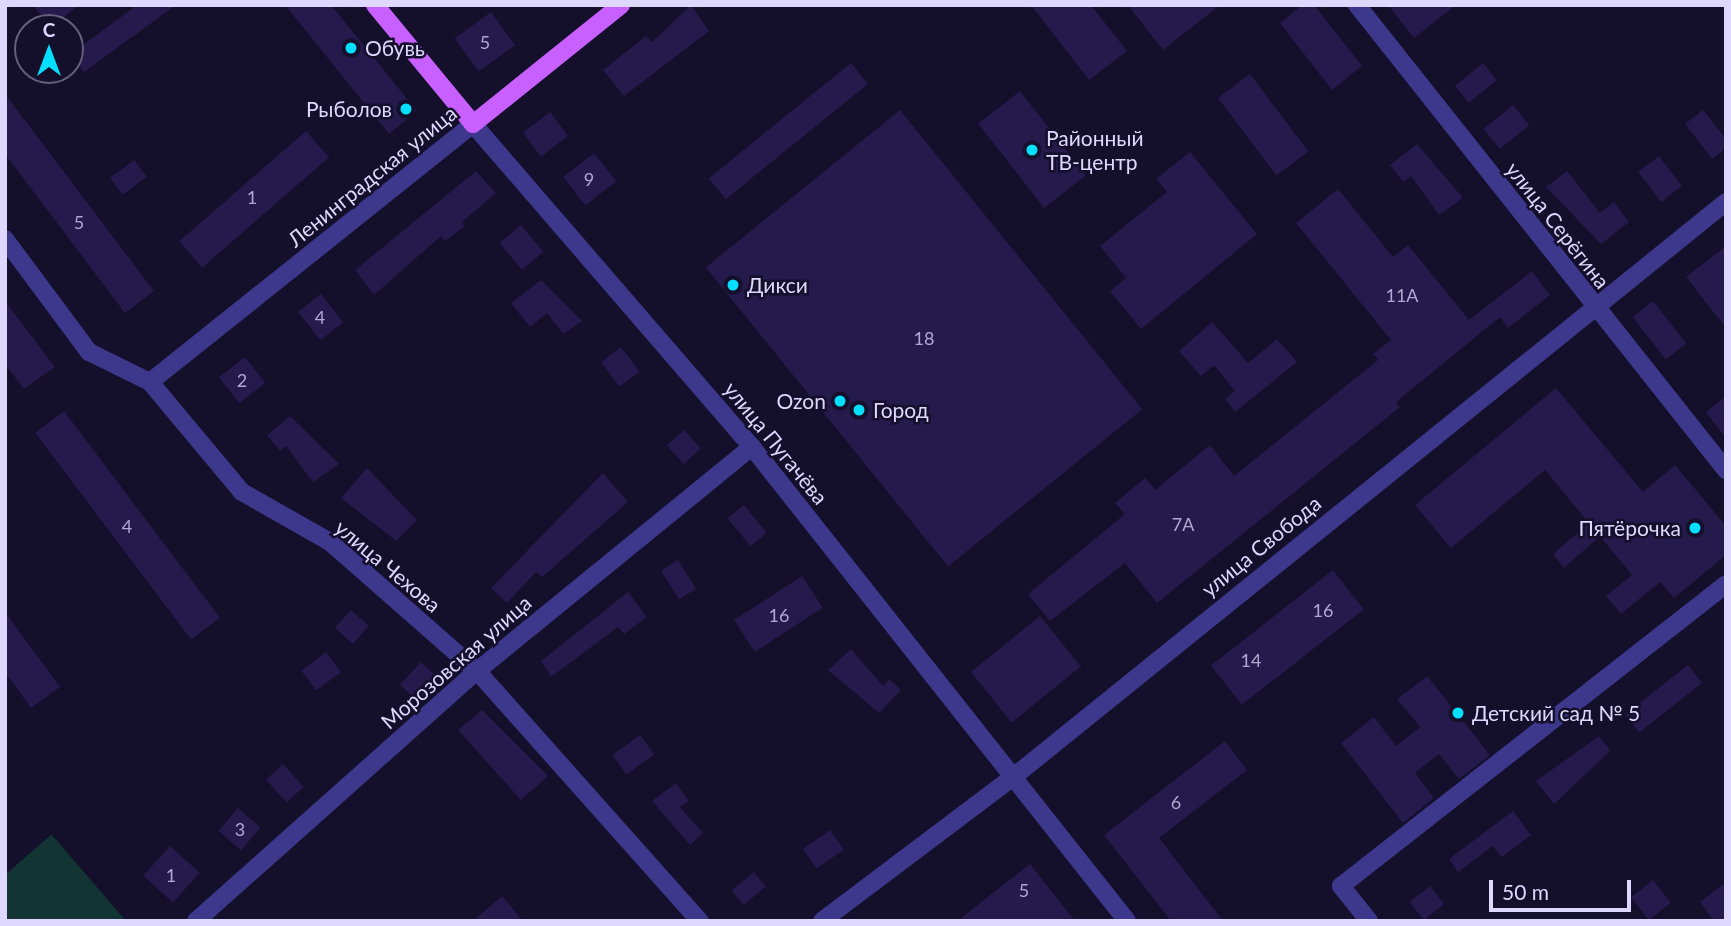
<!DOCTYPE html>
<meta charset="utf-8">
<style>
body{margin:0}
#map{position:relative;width:1731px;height:926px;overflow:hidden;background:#140f2a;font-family:Lato,sans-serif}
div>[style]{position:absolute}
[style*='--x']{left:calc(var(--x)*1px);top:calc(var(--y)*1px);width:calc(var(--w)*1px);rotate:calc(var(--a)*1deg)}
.green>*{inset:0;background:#123534}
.building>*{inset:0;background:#251a4c;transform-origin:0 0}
.minor>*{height:18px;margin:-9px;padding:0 9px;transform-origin:9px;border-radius:9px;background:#3d388c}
.major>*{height:18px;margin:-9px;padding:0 9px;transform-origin:9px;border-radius:9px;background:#c85fff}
.dots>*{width:19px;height:19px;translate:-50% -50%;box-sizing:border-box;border:4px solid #140f2a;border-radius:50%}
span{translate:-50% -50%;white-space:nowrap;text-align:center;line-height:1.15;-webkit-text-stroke:5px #140f2a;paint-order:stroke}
.number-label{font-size:18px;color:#b0a8d2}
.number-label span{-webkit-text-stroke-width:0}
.poi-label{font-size:21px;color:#ded8ff}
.left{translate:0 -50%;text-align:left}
.right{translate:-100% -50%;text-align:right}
.street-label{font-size:21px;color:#ded8ff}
.frame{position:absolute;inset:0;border:7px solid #ded8ff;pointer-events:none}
.north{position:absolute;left:14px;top:14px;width:70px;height:70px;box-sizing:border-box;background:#140f2a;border:2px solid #655f7f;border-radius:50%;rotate:0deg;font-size:19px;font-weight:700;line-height:28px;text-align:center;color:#ded8ff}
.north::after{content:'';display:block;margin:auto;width:24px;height:32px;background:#04dfff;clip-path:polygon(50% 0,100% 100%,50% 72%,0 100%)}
.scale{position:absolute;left:1489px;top:880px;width:142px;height:32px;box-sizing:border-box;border:4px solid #ded8ff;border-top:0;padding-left:9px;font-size:21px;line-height:24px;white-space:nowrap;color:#ded8ff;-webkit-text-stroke:5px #140f2a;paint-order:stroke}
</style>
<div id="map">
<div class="green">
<div style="clip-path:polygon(52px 834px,52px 835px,126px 921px,5px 921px,5px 875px)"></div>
</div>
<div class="building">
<div style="clip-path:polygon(33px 5px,78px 5px,52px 28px)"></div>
<div style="clip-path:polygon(137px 5px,176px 5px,84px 72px,71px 54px)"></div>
<div style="clip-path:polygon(285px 5px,331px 5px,417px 111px,389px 134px)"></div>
<div style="clip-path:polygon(691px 5px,709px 31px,624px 96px,603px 70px,646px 36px,652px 42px)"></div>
<div style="clip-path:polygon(1031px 5px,1091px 5px,1127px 51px,1089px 80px)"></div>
<div style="clip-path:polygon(1128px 5px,1220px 5px,1163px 50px)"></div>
<div style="clip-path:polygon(1302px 5px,1314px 5px,1362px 66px,1332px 90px,1280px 23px)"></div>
<div style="clip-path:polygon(1388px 5px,1456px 5px,1414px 38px)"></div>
<div style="left:491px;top:12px;width:41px;height:45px;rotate:54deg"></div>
<div style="left:851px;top:63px;width:27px;height:183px;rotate:51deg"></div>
<div style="left:1483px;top:63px;width:22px;height:36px;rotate:51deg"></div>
<div style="left:1250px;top:74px;width:97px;height:40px;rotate:53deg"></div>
<div style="left:1020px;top:91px;width:107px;height:53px;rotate:52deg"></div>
<div style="clip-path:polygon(5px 94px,154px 291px,125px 313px,5px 154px)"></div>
<div style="left:1513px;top:105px;width:26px;height:38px;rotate:51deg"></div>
<div style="left:900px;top:110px;width:385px;height:250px;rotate:51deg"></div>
<div style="clip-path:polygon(1703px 110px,1726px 139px,1726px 148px,1712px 159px,1685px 124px)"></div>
<div style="left:550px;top:112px;width:30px;height:34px;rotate:53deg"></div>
<div style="left:306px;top:131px;width:35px;height:168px;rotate:49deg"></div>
<div style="clip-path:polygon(1417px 144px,1463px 198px,1439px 215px,1411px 176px,1403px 182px,1390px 165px)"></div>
<div style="clip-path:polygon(1190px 152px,1257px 234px,1141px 329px,1110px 291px,1126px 278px,1100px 246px,1167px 192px,1156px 179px)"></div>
<div style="left:594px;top:153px;width:36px;height:39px;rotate:52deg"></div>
<div style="left:1659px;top:156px;width:38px;height:26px;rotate:53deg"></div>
<div style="left:134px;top:160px;width:21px;height:30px;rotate:53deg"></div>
<div style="clip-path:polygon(476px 171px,496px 193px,462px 222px,465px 226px,445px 241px,441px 236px,374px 295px,355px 270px)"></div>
<div style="clip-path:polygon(1567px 171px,1600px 213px,1614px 202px,1629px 222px,1601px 244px,1546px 187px)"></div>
<div style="clip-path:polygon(1338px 189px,1393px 257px,1408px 245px,1469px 320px,1532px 271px,1550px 295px,1508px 328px,1500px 317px,1396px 402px,1400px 407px,1157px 603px,1125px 563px,1050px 621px,1028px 594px,1125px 514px,1115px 503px,1145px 478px,1155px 490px,1210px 445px,1234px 476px,1378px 360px,1373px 354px,1391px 340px,1296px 223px)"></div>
<div style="left:521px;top:225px;width:35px;height:28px;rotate:50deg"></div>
<div style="clip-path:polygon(1726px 246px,1726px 328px,1686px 277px)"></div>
<div style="clip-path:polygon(541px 280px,582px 321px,563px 334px,547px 313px,530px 327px,511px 303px)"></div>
<div style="left:321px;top:294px;width:36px;height:29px;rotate:52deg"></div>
<div style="clip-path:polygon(5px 301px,55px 367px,24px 389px,5px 364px)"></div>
<div style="left:1653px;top:301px;width:54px;height:26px;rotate:52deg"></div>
<div style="clip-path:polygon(1212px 322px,1248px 363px,1277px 339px,1297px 362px,1235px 412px,1225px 399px,1235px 391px,1214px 365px,1201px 376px,1179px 351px)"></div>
<div style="left:621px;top:347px;width:31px;height:25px;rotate:53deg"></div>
<div style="left:245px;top:357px;width:33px;height:33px;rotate:52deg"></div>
<div style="clip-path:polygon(1556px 388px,1643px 492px,1675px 465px,1726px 526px,1726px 555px,1674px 598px,1660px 582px,1621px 614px,1606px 596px,1632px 575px,1600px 536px,1564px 568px,1553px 554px,1589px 523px,1545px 470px,1451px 548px,1415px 505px)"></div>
<div style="clip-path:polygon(1726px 396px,1726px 438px,1706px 412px)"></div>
<div style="left:64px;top:411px;width:259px;height:36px;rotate:53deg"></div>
<div style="clip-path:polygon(290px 416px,339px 464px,313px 482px,286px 446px,280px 451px,267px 435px)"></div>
<div style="left:684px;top:430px;width:25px;height:23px;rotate:48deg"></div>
<div style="clip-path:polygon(367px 468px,417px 520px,396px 541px,341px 498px)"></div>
<div style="clip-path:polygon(603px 473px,628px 502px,542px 577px,536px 572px,507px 603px,491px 588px)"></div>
<div style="left:744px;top:505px;width:36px;height:21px;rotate:51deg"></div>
<div style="left:678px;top:560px;width:34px;height:20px;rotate:58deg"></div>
<div style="left:1333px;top:570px;width:50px;height:155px;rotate:52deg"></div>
<div style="left:802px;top:576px;width:38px;height:81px;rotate:57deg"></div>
<div style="clip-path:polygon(628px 592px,647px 617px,624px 634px,618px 627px,551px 677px,541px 661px)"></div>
<div style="left:351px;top:610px;width:24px;height:24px;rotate:42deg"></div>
<div style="clip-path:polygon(5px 612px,60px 687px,31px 708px,5px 672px)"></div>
<div style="left:1040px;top:616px;width:65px;height:89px;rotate:51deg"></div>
<div style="clip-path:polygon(851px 649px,883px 686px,889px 679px,901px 690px,879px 713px,828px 670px)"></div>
<div style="left:326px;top:652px;width:25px;height:31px;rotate:53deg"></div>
<div style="left:421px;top:662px;width:25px;height:31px;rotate:43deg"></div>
<div style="left:1688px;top:665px;width:23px;height:80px;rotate:52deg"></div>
<div style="clip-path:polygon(1427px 676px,1490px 755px,1459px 779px,1439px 754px,1415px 773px,1434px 798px,1403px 823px,1341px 743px,1374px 717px,1396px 746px,1420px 727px,1397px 699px)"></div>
<div style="clip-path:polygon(482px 710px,548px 776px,521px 800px,458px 730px)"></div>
<div style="left:640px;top:735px;width:24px;height:34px;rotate:54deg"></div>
<div style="clip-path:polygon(1599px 736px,1610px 751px,1554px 804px,1536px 781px)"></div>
<div style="clip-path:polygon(1225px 741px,1247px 770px,1159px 838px,1223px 921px,1171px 921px,1104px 835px)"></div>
<div style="left:283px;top:764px;width:31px;height:23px;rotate:48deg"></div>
<div style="clip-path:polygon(676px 783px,689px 801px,680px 807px,703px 833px,690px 845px,652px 801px)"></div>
<div style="left:238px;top:808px;width:30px;height:30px;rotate:41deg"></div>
<div style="clip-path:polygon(1513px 811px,1531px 835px,1502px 857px,1493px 846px,1458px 872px,1449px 859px)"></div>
<div style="left:830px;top:830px;width:24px;height:33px;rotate:55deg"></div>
<div style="left:170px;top:846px;width:40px;height:40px;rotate:42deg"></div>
<div style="clip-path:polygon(1030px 864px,1075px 921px,957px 921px)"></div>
<div style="left:754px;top:872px;width:19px;height:29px;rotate:51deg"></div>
<div style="left:1653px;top:880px;width:29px;height:28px;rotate:52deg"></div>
<div style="clip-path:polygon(1726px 882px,1726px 921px,1714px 921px,1700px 902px)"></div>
<div style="left:1430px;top:886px;width:23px;height:26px;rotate:52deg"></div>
<div style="clip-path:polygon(502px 896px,523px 921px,473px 921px)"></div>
</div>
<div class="minor">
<div style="--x:1357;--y:5;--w:594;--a:51.57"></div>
<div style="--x:5;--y:239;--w:141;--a:53.4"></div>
<div style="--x:89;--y:352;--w:68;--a:26.2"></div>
<div style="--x:150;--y:382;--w:143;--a:50.1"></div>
<div style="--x:242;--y:492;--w:101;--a:29.6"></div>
<div style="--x:330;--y:542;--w:196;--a:41.3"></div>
<div style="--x:477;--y:671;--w:335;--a:48.3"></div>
<div style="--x:150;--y:382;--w:413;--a:-38.6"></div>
<div style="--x:473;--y:124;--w:427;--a:49.2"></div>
<div style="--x:752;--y:447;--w:604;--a:51.65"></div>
<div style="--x:196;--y:921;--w:376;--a:-41.7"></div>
<div style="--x:477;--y:671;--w:355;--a:-39.2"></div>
<div style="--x:822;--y:921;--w:238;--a:-37"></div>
<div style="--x:1012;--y:778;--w:917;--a:-38.89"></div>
<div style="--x:1369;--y:921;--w:45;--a:-128.7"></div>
<div style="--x:1341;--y:886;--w:489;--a:-38.1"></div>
</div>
<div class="major">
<div style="--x:375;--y:5;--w:154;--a:50.5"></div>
<div style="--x:473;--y:124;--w:190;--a:-38.8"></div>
</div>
<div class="dots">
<div style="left:351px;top:48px;background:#04dfff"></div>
<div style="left:406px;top:109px;background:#04dfff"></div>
<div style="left:1032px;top:150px;background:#04dfff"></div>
<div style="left:733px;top:285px;background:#04dfff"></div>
<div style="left:840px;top:401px;background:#04dfff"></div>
<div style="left:859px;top:410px;background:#04dfff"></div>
<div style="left:1695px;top:528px;background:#04dfff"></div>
<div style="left:1458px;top:713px;background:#04dfff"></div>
</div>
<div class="number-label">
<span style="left:485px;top:42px">5</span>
<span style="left:589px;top:179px">9</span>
<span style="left:252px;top:197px">1</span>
<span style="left:79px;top:222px">5</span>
<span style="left:1402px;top:295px">11А</span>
<span style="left:320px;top:317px">4</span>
<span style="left:924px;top:338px">18</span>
<span style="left:242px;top:380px">2</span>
<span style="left:1183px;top:524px">7А</span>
<span style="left:127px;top:526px">4</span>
<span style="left:1323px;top:610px">16</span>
<span style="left:779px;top:615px">16</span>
<span style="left:1251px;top:660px">14</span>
<span style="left:1176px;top:802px">6</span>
<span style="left:240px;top:829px">3</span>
<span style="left:171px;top:875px">1</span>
<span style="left:1024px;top:890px">5</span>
</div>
<div class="poi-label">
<span class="left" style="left:365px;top:48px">Обувь</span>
<span class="right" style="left:392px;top:109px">Рыболов</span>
<span class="left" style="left:1046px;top:150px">Районный<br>ТВ-центр</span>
<span class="left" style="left:747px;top:285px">Дикси</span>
<span class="right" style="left:826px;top:401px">Ozon</span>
<span class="left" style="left:873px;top:410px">Город</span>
<span class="right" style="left:1681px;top:528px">Пятёрочка</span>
<span class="left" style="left:1472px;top:713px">Детский сад № 5</span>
</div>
<div class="street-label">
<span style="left:372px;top:176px;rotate:-39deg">Ленинградская улица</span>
<span style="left:1558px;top:225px;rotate:52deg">улица Серёгина</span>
<span style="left:776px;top:443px;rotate:51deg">улица Пугачёва</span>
<span style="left:1261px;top:546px;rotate:-39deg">улица Свобода</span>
<span style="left:388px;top:566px;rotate:40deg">улица Чехова</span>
<span style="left:456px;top:662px;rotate:-41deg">Морозовская улица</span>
</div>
<div class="frame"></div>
<div class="north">С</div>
<div class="scale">50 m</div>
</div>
